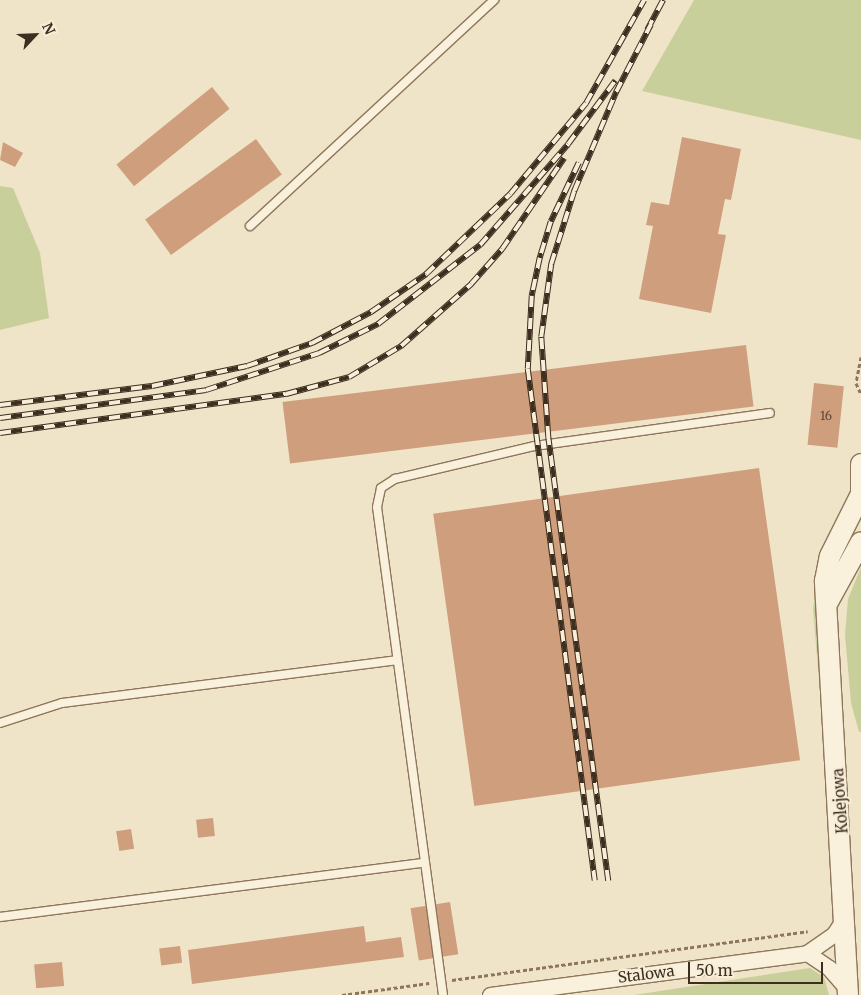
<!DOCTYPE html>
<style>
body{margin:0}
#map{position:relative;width:861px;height:995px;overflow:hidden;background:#f0e4c8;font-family:Merriweather,serif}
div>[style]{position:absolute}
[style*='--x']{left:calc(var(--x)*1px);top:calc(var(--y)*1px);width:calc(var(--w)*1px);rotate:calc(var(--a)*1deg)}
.green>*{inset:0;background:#c9cf9b}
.building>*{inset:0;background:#cf9f7d;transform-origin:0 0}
.path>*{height:3px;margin-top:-1.5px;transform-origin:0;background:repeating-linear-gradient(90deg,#8d765c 0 4px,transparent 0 6.5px)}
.roads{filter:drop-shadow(1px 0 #8d765c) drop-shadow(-1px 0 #8d765c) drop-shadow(0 1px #8d765c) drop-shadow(0 -1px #8d765c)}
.lane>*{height:8px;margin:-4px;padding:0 4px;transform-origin:4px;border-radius:4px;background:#faf1dc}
.street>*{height:15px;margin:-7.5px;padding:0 7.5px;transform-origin:7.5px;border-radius:7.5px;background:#faf1dc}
.secondary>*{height:20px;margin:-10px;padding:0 10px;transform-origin:10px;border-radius:10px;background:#faf1dc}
.rail>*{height:5.5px;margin-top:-2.75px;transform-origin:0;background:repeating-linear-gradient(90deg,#f7eed8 0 11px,#3d2e20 0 22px);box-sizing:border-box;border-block:1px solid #3d2e20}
span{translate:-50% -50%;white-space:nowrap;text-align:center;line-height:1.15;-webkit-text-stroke:4.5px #f7eed8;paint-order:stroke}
.number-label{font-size:12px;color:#624a37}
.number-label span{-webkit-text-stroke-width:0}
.street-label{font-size:15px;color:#3d2e20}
.north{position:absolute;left:10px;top:10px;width:50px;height:50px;-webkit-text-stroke:4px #f7eed8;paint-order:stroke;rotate:65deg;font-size:14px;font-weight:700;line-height:20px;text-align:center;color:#3d2e20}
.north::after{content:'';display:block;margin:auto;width:18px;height:22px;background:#3d2e20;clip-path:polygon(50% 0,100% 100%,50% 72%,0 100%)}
.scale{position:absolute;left:688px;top:962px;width:135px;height:22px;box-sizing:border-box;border:2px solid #3d2e20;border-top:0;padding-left:6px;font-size:15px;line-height:18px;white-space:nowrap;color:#3d2e20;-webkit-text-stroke:4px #f7eed8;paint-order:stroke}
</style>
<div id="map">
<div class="green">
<div style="clip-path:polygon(694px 0,861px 0,861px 140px,642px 91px)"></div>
<div style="clip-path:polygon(0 186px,13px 188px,40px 253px,49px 318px,0 330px)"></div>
<div style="clip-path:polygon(819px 563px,815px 602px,821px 704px,813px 609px)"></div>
<div style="clip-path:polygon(861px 567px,861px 732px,859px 732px,851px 703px,845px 635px,848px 599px)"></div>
<div style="clip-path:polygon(810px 968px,824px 977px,829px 995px,634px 995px)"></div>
</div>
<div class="building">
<div style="left:212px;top:87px;width:28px;height:123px;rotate:51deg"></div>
<div style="clip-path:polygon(682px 137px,741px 149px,731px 200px,725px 199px,718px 234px,726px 235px,711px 313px,639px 299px,653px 226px,646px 225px,651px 202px,669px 205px)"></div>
<div style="left:256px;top:139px;width:44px;height:137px;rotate:54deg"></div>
<div style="clip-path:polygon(3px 142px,23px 153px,15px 167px,0 160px)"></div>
<div style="left:746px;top:345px;width:62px;height:467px;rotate:83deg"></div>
<div style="left:814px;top:383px;width:30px;height:62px;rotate:6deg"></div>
<div style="left:759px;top:468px;width:295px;height:329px;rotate:82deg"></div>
<div style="left:213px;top:818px;width:18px;height:17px;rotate:84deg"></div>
<div style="left:131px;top:829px;width:20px;height:15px;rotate:81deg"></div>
<div style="left:450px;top:902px;width:53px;height:40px;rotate:81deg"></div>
<div style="clip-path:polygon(364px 926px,366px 942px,401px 937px,404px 957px,192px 984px,188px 950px)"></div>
<div style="left:180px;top:946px;width:17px;height:21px;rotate:83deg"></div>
<div style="left:62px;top:962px;width:24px;height:28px;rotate:85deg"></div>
</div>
<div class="path">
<div style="--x:861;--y:357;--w:26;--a:101"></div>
<div style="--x:856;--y:383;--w:12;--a:66"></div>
<div style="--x:452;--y:980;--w:359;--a:-7.8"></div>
<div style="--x:342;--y:995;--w:88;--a:-7.9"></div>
</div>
<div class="roads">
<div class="lane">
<div style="--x:250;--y:226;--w:333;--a:-42.8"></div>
<div style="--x:0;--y:723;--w:65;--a:-17.9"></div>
<div style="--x:62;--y:703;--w:337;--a:-7.3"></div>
<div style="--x:0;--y:917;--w:426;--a:-7.3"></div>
<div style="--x:443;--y:995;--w:492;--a:-97.7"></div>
<div style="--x:377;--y:507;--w:19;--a:-78"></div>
<div style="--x:381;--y:488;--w:17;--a:-33"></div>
<div style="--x:395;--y:479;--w:144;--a:-13.3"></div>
<div style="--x:535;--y:446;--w:237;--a:-8"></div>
</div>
<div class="street">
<div style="--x:807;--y:953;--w:33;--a:-35"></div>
<div style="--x:834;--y:934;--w:20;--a:-57"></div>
<div style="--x:490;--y:995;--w:320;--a:-7.5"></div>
<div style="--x:807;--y:953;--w:27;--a:34"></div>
<div style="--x:829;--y:968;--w:29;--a:49"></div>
</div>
<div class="secondary">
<div style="--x:861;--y:464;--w:33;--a:90"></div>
<div style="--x:828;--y:602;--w:68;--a:-61.2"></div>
<div style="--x:848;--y:995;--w:415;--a:-93.2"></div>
<div style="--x:825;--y:581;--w:25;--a:-79"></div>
<div style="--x:830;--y:556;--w:67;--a:-63.4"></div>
</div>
</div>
<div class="rail">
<div style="--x:647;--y:30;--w:34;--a:-62"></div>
<div style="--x:579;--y:163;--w:65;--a:115.4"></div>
<div style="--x:551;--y:222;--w:38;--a:107"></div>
<div style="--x:540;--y:258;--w:39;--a:102"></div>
<div style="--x:532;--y:296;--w:73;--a:93.1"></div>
<div style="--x:528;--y:369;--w:516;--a:82.54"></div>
<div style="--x:0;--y:405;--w:153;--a:-7.1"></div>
<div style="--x:152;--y:386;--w:97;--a:-11.9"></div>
<div style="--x:247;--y:366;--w:69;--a:-19.5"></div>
<div style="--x:312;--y:343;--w:67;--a:-27.7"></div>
<div style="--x:371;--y:312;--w:67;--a:-34.6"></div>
<div style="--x:426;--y:274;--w:116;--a:-43.6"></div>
<div style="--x:510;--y:194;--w:119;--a:-50.1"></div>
<div style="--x:586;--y:103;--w:118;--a:-60.6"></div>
<div style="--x:0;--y:418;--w:208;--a:-7.7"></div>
<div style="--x:206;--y:390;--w:119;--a:-18.1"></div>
<div style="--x:319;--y:353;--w:66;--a:-26.2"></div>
<div style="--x:378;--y:324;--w:129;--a:-37.8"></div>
<div style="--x:480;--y:245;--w:134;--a:-48.9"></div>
<div style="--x:568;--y:144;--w:79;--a:-53.3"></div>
<div style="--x:0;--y:433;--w:289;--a:-7.8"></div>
<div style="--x:286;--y:394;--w:65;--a:-15.1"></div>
<div style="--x:349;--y:377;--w:61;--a:-30.8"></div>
<div style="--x:401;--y:346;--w:94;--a:-41.5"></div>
<div style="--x:471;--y:284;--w:47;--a:-48.5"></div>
<div style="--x:502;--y:249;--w:110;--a:-55.7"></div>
<div style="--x:608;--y:881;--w:448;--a:-97.7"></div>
<div style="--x:548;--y:437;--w:100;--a:-94"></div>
<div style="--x:541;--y:337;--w:74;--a:-82.2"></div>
<div style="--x:551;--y:264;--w:77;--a:-72.5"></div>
<div style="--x:574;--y:191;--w:108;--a:-67"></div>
<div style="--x:616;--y:92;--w:76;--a:-62.8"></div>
</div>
<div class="number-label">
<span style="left:826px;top:416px">16</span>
</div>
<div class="street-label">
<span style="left:840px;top:801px;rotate:-94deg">Kolejowa</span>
<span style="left:646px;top:974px;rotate:-7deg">Stalowa</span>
</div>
<div class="north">N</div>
<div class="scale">50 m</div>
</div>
